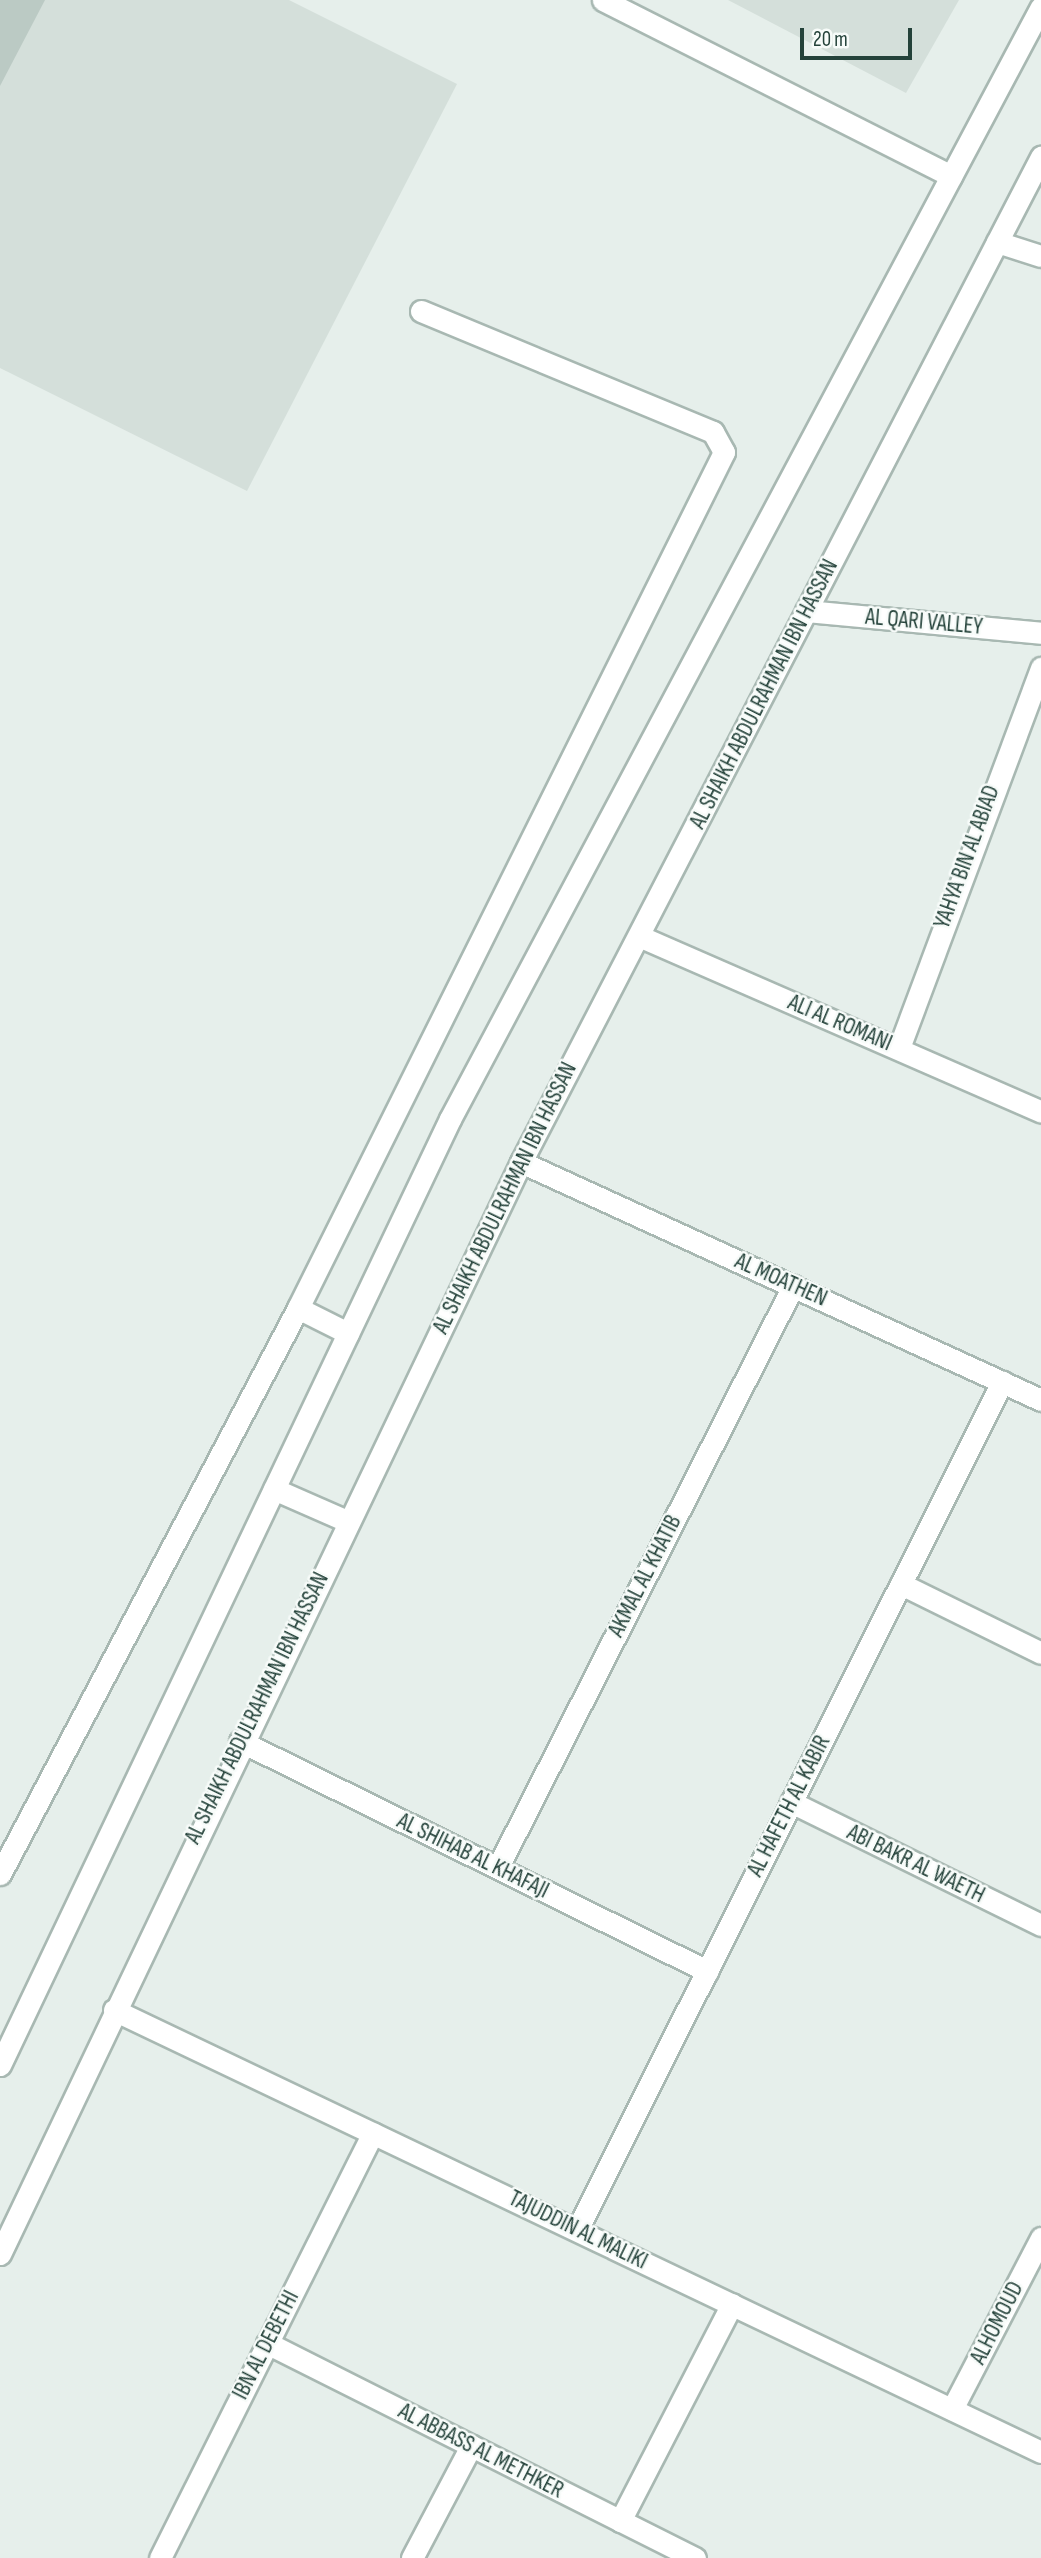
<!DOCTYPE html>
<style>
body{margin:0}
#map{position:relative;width:1041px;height:2558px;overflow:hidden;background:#e6efeb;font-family:"Sofia Sans Condensed",sans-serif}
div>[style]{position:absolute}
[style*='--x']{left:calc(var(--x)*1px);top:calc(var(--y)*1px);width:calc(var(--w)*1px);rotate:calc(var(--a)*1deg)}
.built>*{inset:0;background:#d4dfda}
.building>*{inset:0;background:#bbcac4}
.roads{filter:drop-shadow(2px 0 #a8b8b2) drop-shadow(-2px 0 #a8b8b2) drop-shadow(0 2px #a8b8b2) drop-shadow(0 -2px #a8b8b2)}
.minor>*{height:21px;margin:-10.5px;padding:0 10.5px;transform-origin:10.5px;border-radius:10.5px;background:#fff}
span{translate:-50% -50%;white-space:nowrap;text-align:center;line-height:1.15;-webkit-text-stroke:5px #f7fbf9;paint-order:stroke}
.street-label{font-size:23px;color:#24423a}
.scale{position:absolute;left:800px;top:28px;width:112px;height:32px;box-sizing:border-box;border:4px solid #24423a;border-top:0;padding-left:9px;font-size:21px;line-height:24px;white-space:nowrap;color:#24423a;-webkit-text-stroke:5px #f7fbf9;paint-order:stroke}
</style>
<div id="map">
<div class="built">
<div style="clip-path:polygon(0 0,289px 0,457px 84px,247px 491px,0 368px)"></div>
<div style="clip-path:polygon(728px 0,959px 0,906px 93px)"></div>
</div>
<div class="building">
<div style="clip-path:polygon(0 0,45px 0,0 86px)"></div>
</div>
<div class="roads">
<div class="minor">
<div style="--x:603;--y:0;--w:390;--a:26.8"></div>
<div style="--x:997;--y:242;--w:46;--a:17.7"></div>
<div style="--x:806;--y:611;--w:236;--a:5.3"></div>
<div style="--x:639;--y:936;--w:439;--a:23.6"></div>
<div style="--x:899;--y:1048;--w:406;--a:-69.5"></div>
<div style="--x:521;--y:1162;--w:572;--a:24.59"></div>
<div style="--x:298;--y:1308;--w:956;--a:-63.54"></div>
<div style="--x:724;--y:452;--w:23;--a:-119"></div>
<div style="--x:713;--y:432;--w:316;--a:-157.5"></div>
<div style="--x:274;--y:1489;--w:80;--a:23.7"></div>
<div style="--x:901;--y:1584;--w:156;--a:26.2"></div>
<div style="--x:240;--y:1741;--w:521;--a:26.22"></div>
<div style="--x:791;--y:1802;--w:279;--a:26.2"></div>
<div style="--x:498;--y:1867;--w:652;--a:-63.08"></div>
<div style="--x:0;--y:1874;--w:640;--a:-62.23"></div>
<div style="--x:298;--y:1308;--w:56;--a:26.6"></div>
<div style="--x:114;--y:2010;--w:1027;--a:25.49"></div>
<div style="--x:0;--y:2065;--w:1048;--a:-64.56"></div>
<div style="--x:450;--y:1119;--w:1259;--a:-62.01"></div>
<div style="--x:577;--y:2230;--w:949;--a:-63.38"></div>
<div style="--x:0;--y:2254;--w:1210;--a:-64.49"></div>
<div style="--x:521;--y:1162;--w:1132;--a:-62.64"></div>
<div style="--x:267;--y:2343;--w:479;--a:26.7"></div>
<div style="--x:952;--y:2409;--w:193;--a:-62.5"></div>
<div style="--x:620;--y:2521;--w:244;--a:-62.7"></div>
<div style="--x:160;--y:2558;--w:475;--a:-63.4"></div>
<div style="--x:412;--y:2558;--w:127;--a:-62.2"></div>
</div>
</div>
<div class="street-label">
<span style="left:924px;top:622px;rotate:5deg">AL QARI VALLEY</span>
<span style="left:764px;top:694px;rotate:-63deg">AL SHAIKH ABDULRAHMAN IBN HASSAN</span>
<span style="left:967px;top:857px;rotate:-70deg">YAHYA BIN AL ABIAD</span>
<span style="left:840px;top:1023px;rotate:23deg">ALI AL ROMANI</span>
<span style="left:505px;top:1198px;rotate:-64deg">AL SHAIKH ABDULRAHMAN IBN HASSAN</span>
<span style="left:781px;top:1280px;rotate:24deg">AL MOATHEN</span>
<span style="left:645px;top:1576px;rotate:-63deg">AKMAL AL KHATIB</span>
<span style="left:257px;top:1708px;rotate:-64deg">AL SHAIKH ABDULRAHMAN IBN HASSAN</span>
<span style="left:789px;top:1806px;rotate:-63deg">AL HAFETH AL KABIR</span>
<span style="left:473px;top:1856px;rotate:26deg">AL SHIHAB AL KHAFAJI</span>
<span style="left:916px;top:1864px;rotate:26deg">ABI BAKR AL WAETH</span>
<span style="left:578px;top:2230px;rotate:26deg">TAJUDDIN AL MALIKI</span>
<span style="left:997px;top:2323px;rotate:-63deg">ALHOMOUD</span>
<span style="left:266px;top:2345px;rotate:-63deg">IBN AL DEBETHI</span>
<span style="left:481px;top:2451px;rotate:27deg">AL ABBASS AL METHKER</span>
</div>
<div class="scale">20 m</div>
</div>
